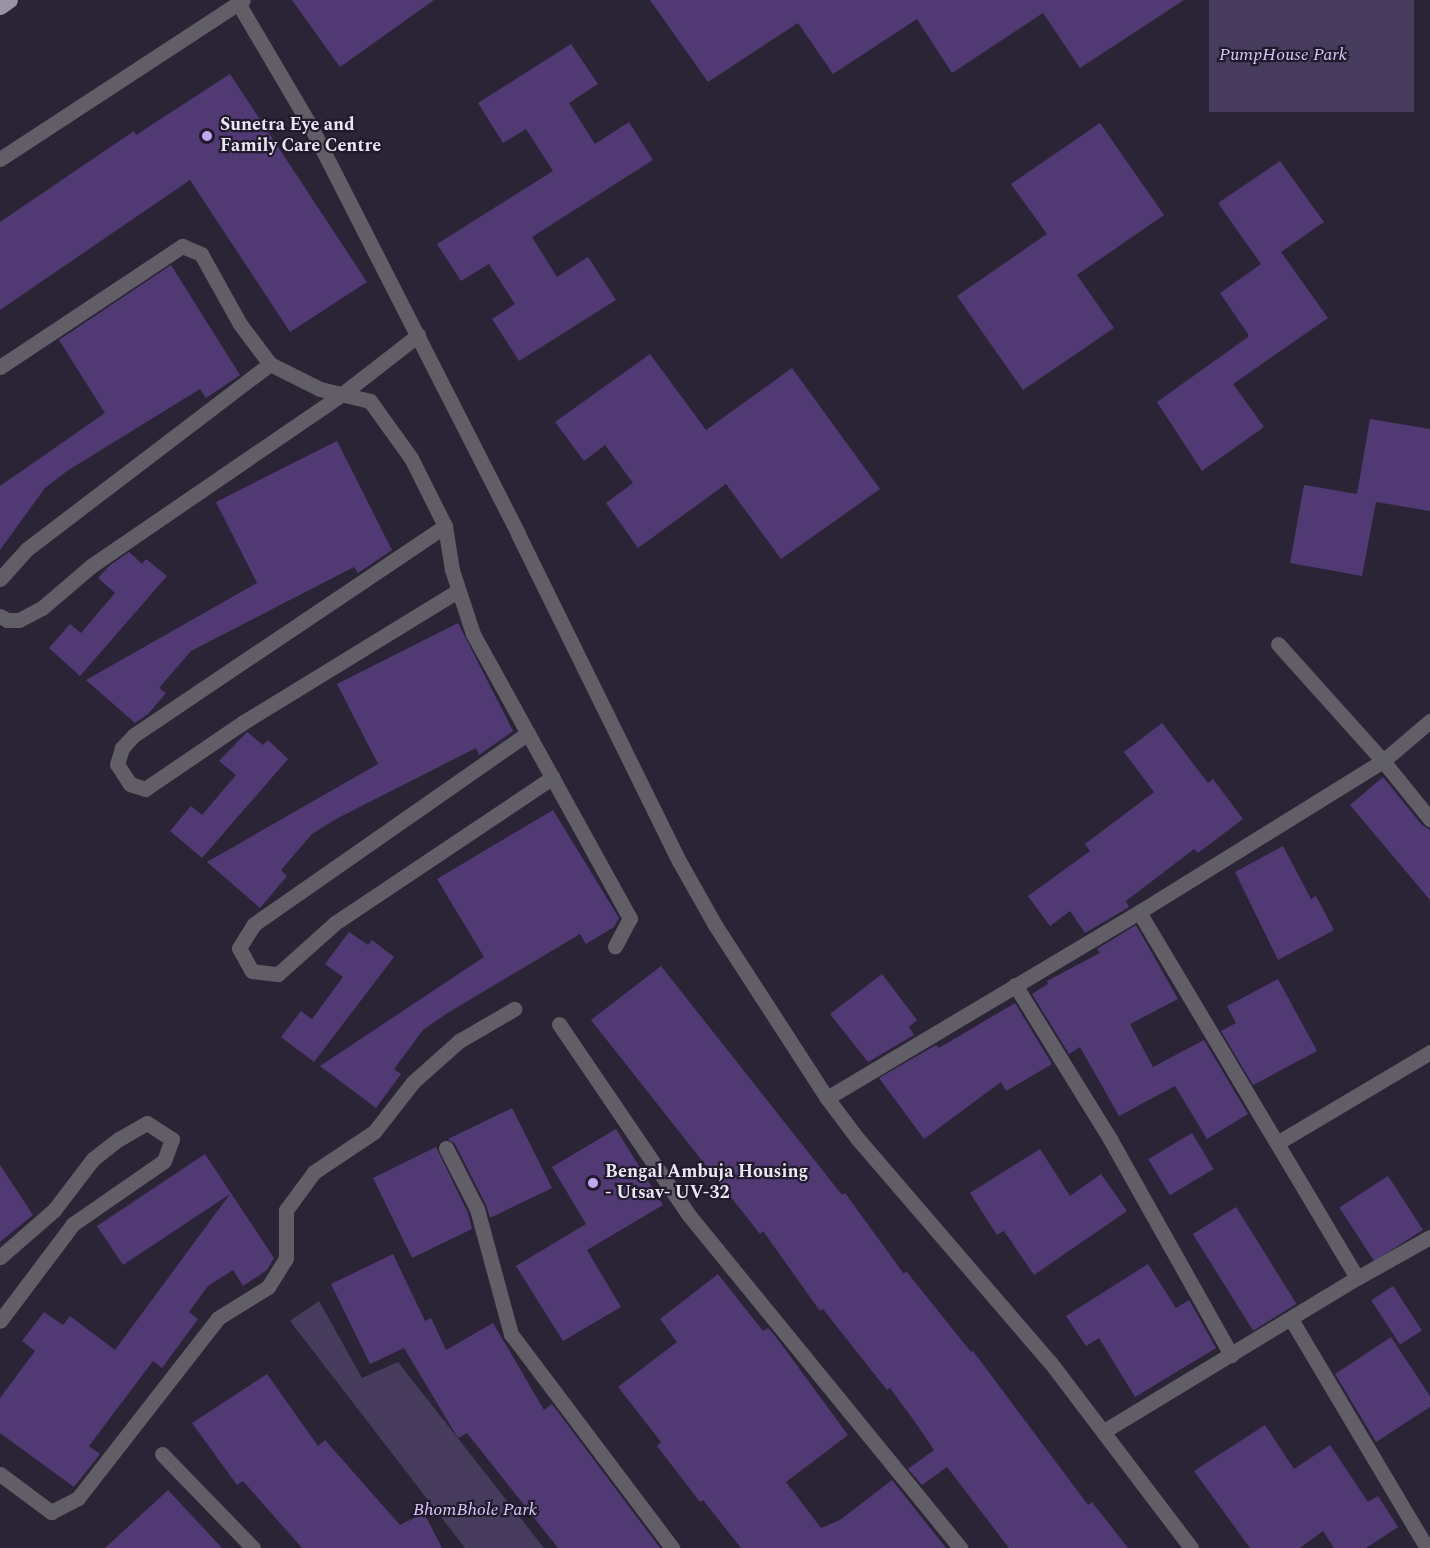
<!DOCTYPE html>
<style>
body{margin:0}
#map{position:relative;width:1430px;height:1548px;overflow:hidden;background:#2a2436;font-family:Spectral,serif}
div>[style]{position:absolute}
[style*='--x']{left:calc(var(--x)*1px);top:calc(var(--y)*1px);width:calc(var(--w)*1px);rotate:calc(var(--a)*1deg)}
.green>*{inset:0;background:#483c5e;transform-origin:0 0}
.building>*{inset:0;background:#513a73;transform-origin:0 0}
.minor>*{height:15px;margin:-7.5px;padding:0 7.5px;transform-origin:7.5px;border-radius:7.5px;background:#615e67}
.major>*{height:15px;margin:-7.5px;padding:0 7.5px;transform-origin:7.5px;border-radius:7.5px;background:#9993a7}
.dots>*{width:16px;height:16px;translate:-50% -50%;box-sizing:border-box;border:3px solid #211a2c;border-radius:50%}
span{translate:-50% -50%;white-space:nowrap;text-align:center;line-height:1.15;-webkit-text-stroke:4.5px #211a2c;paint-order:stroke}
.park-label{font-size:18px;color:#d9c7fc;font-style:italic}
.poi-label{font-size:18px;color:#ebe6f3;font-weight:700}
.left{translate:0 -50%;text-align:left}
</style>
<div id="map">
<div class="green">
<div style="left:1209px;top:0;width:205px;height:112px"></div>
<div style="clip-path:polygon(319px 1301px,362px 1378px,398px 1362px,544px 1548px,465px 1548px,290px 1321px)"></div>
</div>
<div class="building">
<div style="clip-path:polygon(292px 0,434px 0,340px 67px)"></div>
<div style="clip-path:polygon(650px 0,1184px 0,1080px 68px,1043px 13px,952px 73px,917px 19px,833px 74px,798px 23px,708px 82px)"></div>
<div style="clip-path:polygon(571px 44px,598px 84px,569px 103px,595px 144px,629px 122px,653px 160px,532px 237px,557px 277px,588px 257px,616px 300px,519px 361px,492px 319px,515px 304px,489px 264px,461px 281px,437px 244px,553px 171px,526px 129px,503px 143px,478px 103px)"></div>
<div style="clip-path:polygon(230px 74px,367px 282px,290px 332px,190px 180px,0 310px,0 222px,134px 131px,136px 135px)"></div>
<div style="clip-path:polygon(1100px 123px,1164px 215px,1077px 275px,1114px 328px,1023px 390px,957px 296px,1047px 234px,1011px 184px)"></div>
<div style="clip-path:polygon(1280px 161px,1324px 222px,1281px 252px,1328px 318px,1233px 384px,1264px 427px,1202px 471px,1157px 402px,1248px 337px,1248px 334px,1220px 293px,1261px 264px,1218px 203px)"></div>
<div style="clip-path:polygon(171px 265px,240px 375px,206px 398px,200px 389px,67px 471px,45px 488px,0 550px,0 486px,105px 413px,59px 340px)"></div>
<div style="clip-path:polygon(650px 354px,706px 430px,792px 368px,880px 489px,781px 559px,726px 484px,638px 548px,606px 503px,633px 483px,605px 445px,584px 461px,555px 422px)"></div>
<div style="clip-path:polygon(1370px 419px,1430px 429px,1430px 511px,1376px 502px,1362px 576px,1290px 563px,1304px 485px,1357px 494px)"></div>
<div style="clip-path:polygon(337px 441px,392px 550px,358px 573px,354px 567px,191px 651px,159px 688px,166px 693px,148px 714px,135px 723px,86px 680px,257px 583px,216px 502px)"></div>
<div style="clip-path:polygon(129px 552px,142px 564px,146px 559px,167px 576px,80px 676px,49px 648px,70px 624px,81px 633px,115px 593px,98px 578px,109px 566px)"></div>
<div style="clip-path:polygon(458px 623px,513px 731px,479px 755px,476px 748px,336px 819px,312px 834px,281px 870px,287px 876px,260px 908px,207px 862px,378px 764px,337px 684px)"></div>
<div style="clip-path:polygon(1162px 723px,1208px 783px,1213px 779px,1243px 819px,1198px 853px,1194px 849px,1126px 901px,1129px 907px,1085px 933px,1070px 911px,1050px 926px,1028px 896px,1090px 851px,1085px 844px,1154px 792px,1124px 752px)"></div>
<div style="clip-path:polygon(247px 732px,263px 745px,268px 740px,288px 759px,202px 858px,170px 831px,191px 806px,202px 815px,236px 775px,219px 761px)"></div>
<div style="clip-path:polygon(1383px 777px,1422px 825px,1430px 830px,1430px 900px,1350px 805px)"></div>
<div style="clip-path:polygon(553px 810px,619px 918px,614px 927px,586px 944px,580px 934px,446px 1014px,423px 1030px,394px 1069px,401px 1074px,376px 1108px,320px 1066px,484px 957px,437px 879px)"></div>
<div style="clip-path:polygon(1283px 846px,1311px 899px,1316px 896px,1334px 930px,1278px 960px,1235px 872px)"></div>
<div style="clip-path:polygon(1136px 925px,1178px 999px,1130px 1024px,1153px 1067px,1204px 1040px,1248px 1114px,1207px 1139px,1175px 1086px,1119px 1116px,1080px 1047px,1069px 1054px,1032px 994px,1048px 984px,1047px 981px,1100px 953px,1097px 949px)"></div>
<div style="clip-path:polygon(349px 932px,368px 945px,372px 940px,394px 957px,314px 1062px,281px 1037px,301px 1011px,312px 1019px,343px 977px,325px 964px)"></div>
<div style="clip-path:polygon(661px 966px,842px 1195px,845px 1193px,904px 1274px,906px 1271px,971px 1352px,973px 1351px,1088px 1505px,1092px 1502px,1128px 1548px,1009px 1548px,947px 1467px,922px 1485px,908px 1469px,934px 1450px,915px 1422px,890px 1388px,887px 1390px,823px 1309px,820px 1311px,763px 1231px,760px 1234px,591px 1020px)"></div>
<div style="clip-path:polygon(882px 974px,917px 1020px,909px 1027px,914px 1035px,868px 1062px,830px 1014px)"></div>
<div style="clip-path:polygon(1278px 979px,1317px 1051px,1253px 1085px,1221px 1031px,1236px 1023px,1227px 1006px)"></div>
<div style="clip-path:polygon(1015px 1003px,1052px 1064px,1006px 1091px,1001px 1082px,924px 1139px,879px 1078px,936px 1045px,939px 1048px)"></div>
<div style="clip-path:polygon(512px 1108px,552px 1188px,490px 1218px,486px 1205px,455px 1144px,448px 1139px)"></div>
<div style="clip-path:polygon(616px 1129px,663px 1205px,587px 1250px,621px 1307px,563px 1341px,516px 1266px,586px 1224px,552px 1167px)"></div>
<div style="left:1192px;top:1133px;width:42px;height:51px;rotate:59deg"></div>
<div style="clip-path:polygon(436px 1147px,468px 1213px,472px 1229px,412px 1258px,373px 1178px)"></div>
<div style="clip-path:polygon(1040px 1149px,1070px 1196px,1101px 1174px,1127px 1211px,1034px 1275px,1004px 1231px,997px 1235px,970px 1193px)"></div>
<div style="clip-path:polygon(205px 1154px,274px 1258px,267px 1270px,243px 1286px,233px 1270px,208px 1286px,189px 1312px,198px 1319px,162px 1368px,153px 1361px,89px 1446px,100px 1454px,74px 1487px,0 1433px,0 1398px,35px 1351px,22px 1341px,44px 1312px,63px 1325px,70px 1316px,115px 1350px,230px 1194px,123px 1265px,97px 1226px)"></div>
<div style="clip-path:polygon(0 1165px,33px 1215px,0 1242px)"></div>
<div style="left:1388px;top:1176px;width:64px;height:58px;rotate:57deg"></div>
<div style="left:1236px;top:1207px;width:114px;height:51px;rotate:58deg"></div>
<div style="clip-path:polygon(393px 1254px,425px 1321px,431px 1318px,446px 1350px,493px 1323px,544px 1410px,552px 1404px,660px 1548px,558px 1548px,467px 1433px,458px 1438px,404px 1348px,370px 1364px,331px 1284px)"></div>
<div style="clip-path:polygon(1148px 1264px,1176px 1308px,1189px 1300px,1216px 1348px,1135px 1397px,1099px 1338px,1086px 1346px,1066px 1316px)"></div>
<div style="clip-path:polygon(718px 1274px,763px 1331px,768px 1328px,776px 1337px,848px 1435px,786px 1482px,821px 1528px,840px 1520px,892px 1480px,946px 1548px,741px 1548px,703px 1500px,700px 1502px,657px 1446px,661px 1442px,618px 1387px,677px 1342px,660px 1319px)"></div>
<div style="left:1393px;top:1286px;width:53px;height:26px;rotate:57deg"></div>
<div style="clip-path:polygon(1391px 1337px,1430px 1396px,1430px 1407px,1376px 1442px,1335px 1374px)"></div>
<div style="clip-path:polygon(267px 1374px,318px 1446px,325px 1440px,400px 1525px,424px 1513px,442px 1548px,302px 1548px,243px 1481px,237px 1485px,192px 1423px)"></div>
<div style="clip-path:polygon(1265px 1425px,1294px 1469px,1330px 1445px,1368px 1502px,1378px 1496px,1398px 1527px,1366px 1548px,1334px 1548px,1323px 1531px,1300px 1548px,1250px 1548px,1194px 1471px)"></div>
<div style="clip-path:polygon(168px 1490px,222px 1548px,105px 1548px)"></div>
</div>
<div class="minor">
<div style="--x:238;--y:3;--w:144;--a:59.5"></div>
<div style="--x:311;--y:127;--w:457;--a:63"></div>
<div style="--x:518;--y:534;--w:364;--a:63.8"></div>
<div style="--x:679;--y:861;--w:73;--a:60.6"></div>
<div style="--x:715;--y:925;--w:206;--a:57.1"></div>
<div style="--x:827;--y:1098;--w:50;--a:53.1"></div>
<div style="--x:857;--y:1138;--w:296;--a:49.3"></div>
<div style="--x:1050;--y:1362;--w:233;--a:52.8"></div>
<div style="--x:0;--y:159;--w:290;--a:-33.2"></div>
<div style="--x:0;--y:367;--w:219;--a:-33.6"></div>
<div style="--x:182;--y:246;--w:21;--a:23"></div>
<div style="--x:201;--y:254;--w:80;--a:60.9"></div>
<div style="--x:240;--y:324;--w:50;--a:53.1"></div>
<div style="--x:270;--y:364;--w:56;--a:26.6"></div>
<div style="--x:320;--y:389;--w:51;--a:13.5"></div>
<div style="--x:370;--y:401;--w:70;--a:54.3"></div>
<div style="--x:411;--y:458;--w:76;--a:63.4"></div>
<div style="--x:445;--y:526;--w:45;--a:81"></div>
<div style="--x:452;--y:570;--w:67;--a:71.8"></div>
<div style="--x:473;--y:634;--w:325;--a:61.1"></div>
<div style="--x:630;--y:918;--w:32;--a:118"></div>
<div style="--x:445;--y:526;--w:375;--a:146.1"></div>
<div style="--x:134;--y:735;--w:18;--a:133"></div>
<div style="--x:122;--y:748;--w:17;--a:107"></div>
<div style="--x:117;--y:764;--w:24;--a:57"></div>
<div style="--x:130;--y:784;--w:16;--a:18"></div>
<div style="--x:145;--y:789;--w:117;--a:-34.2"></div>
<div style="--x:242;--y:723;--w:252;--a:-31.5"></div>
<div style="--x:0;--y:579;--w:40;--a:-48"></div>
<div style="--x:27;--y:549;--w:305;--a:-37.3"></div>
<div style="--x:0;--y:616;--w:8;--a:30"></div>
<div style="--x:7;--y:620;--w:12;--a:0"></div>
<div style="--x:19;--y:620;--w:26;--a:-28"></div>
<div style="--x:42;--y:608;--w:65;--a:-40.6"></div>
<div style="--x:91;--y:566;--w:303;--a:-34.4"></div>
<div style="--x:341;--y:395;--w:98;--a:-37.9"></div>
<div style="--x:1278;--y:644;--w:157;--a:48.1"></div>
<div style="--x:1383;--y:761;--w:62;--a:-40.4"></div>
<div style="--x:528;--y:733;--w:334;--a:145.1"></div>
<div style="--x:254;--y:924;--w:28;--a:122"></div>
<div style="--x:239;--y:948;--w:26;--a:61"></div>
<div style="--x:252;--y:971;--w:26;--a:7"></div>
<div style="--x:278;--y:974;--w:76;--a:-41.8"></div>
<div style="--x:335;--y:923;--w:262;--a:-33.8"></div>
<div style="--x:1139;--y:912;--w:426;--a:59.2"></div>
<div style="--x:1015;--y:985;--w:181;--a:58.3"></div>
<div style="--x:1110;--y:1139;--w:248;--a:60.7"></div>
<div style="--x:559;--y:1024;--w:230;--a:55.8"></div>
<div style="--x:688;--y:1214;--w:431;--a:50.8"></div>
<div style="--x:827;--y:1098;--w:363;--a:-30.8"></div>
<div style="--x:1139;--y:912;--w:287;--a:-31.8"></div>
<div style="--x:1383;--y:761;--w:75;--a:51"></div>
<div style="--x:1277;--y:1143;--w:178;--a:-30.7"></div>
<div style="--x:446;--y:1148;--w:68;--a:63.1"></div>
<div style="--x:477;--y:1209;--w:130;--a:74.8"></div>
<div style="--x:511;--y:1334;--w:268;--a:53"></div>
<div style="--x:0;--y:1257;--w:72;--a:-41"></div>
<div style="--x:54;--y:1210;--w:64;--a:-52.6"></div>
<div style="--x:93;--y:1159;--w:33;--a:-38"></div>
<div style="--x:119;--y:1139;--w:32;--a:-30"></div>
<div style="--x:147;--y:1123;--w:30;--a:33"></div>
<div style="--x:172;--y:1139;--w:23;--a:110"></div>
<div style="--x:164;--y:1161;--w:111;--a:145.3"></div>
<div style="--x:73;--y:1224;--w:121;--a:127"></div>
<div style="--x:1291;--y:1319;--w:266;--a:59.3"></div>
<div style="--x:1104;--y:1431;--w:296;--a:-31.2"></div>
<div style="--x:1357;--y:1278;--w:84;--a:-29.3"></div>
<div style="--x:162;--y:1454;--w:131;--a:45.9"></div>
<div style="--x:0;--y:1474;--w:64;--a:36.7"></div>
<div style="--x:51;--y:1512;--w:30;--a:-27"></div>
<div style="--x:78;--y:1498;--w:228;--a:-52.1"></div>
<div style="--x:218;--y:1318;--w:59;--a:-31.8"></div>
<div style="--x:268;--y:1287;--w:34;--a:-58"></div>
<div style="--x:286;--y:1258;--w:48;--a:-90"></div>
<div style="--x:286;--y:1210;--w:47;--a:-53.6"></div>
<div style="--x:314;--y:1172;--w:72;--a:-33.7"></div>
<div style="--x:374;--y:1132;--w:63;--a:-52"></div>
<div style="--x:413;--y:1082;--w:62;--a:-41.7"></div>
<div style="--x:459;--y:1041;--w:64;--a:-30.2"></div>
</div>
<div class="major">
<div style="--x:0;--y:7;--w:12;--a:-35"></div>
</div>
<div class="dots">
<div style="left:207px;top:136px;background:#c2a7f2"></div>
<div style="left:593px;top:1183px;background:#c2a7f2"></div>
</div>
<div class="park-label">
<span style="left:1283px;top:55px">PumpHouse Park</span>
<span style="left:475px;top:1510px">BhomBhole Park</span>
</div>
<div class="poi-label">
<span class="left" style="left:220px;top:136px">Sunetra Eye and<br>Family Care Centre</span>
<span class="left" style="left:605px;top:1183px">Bengal Ambuja Housing<br>- Utsav- UV-32</span>
</div>
</div>
